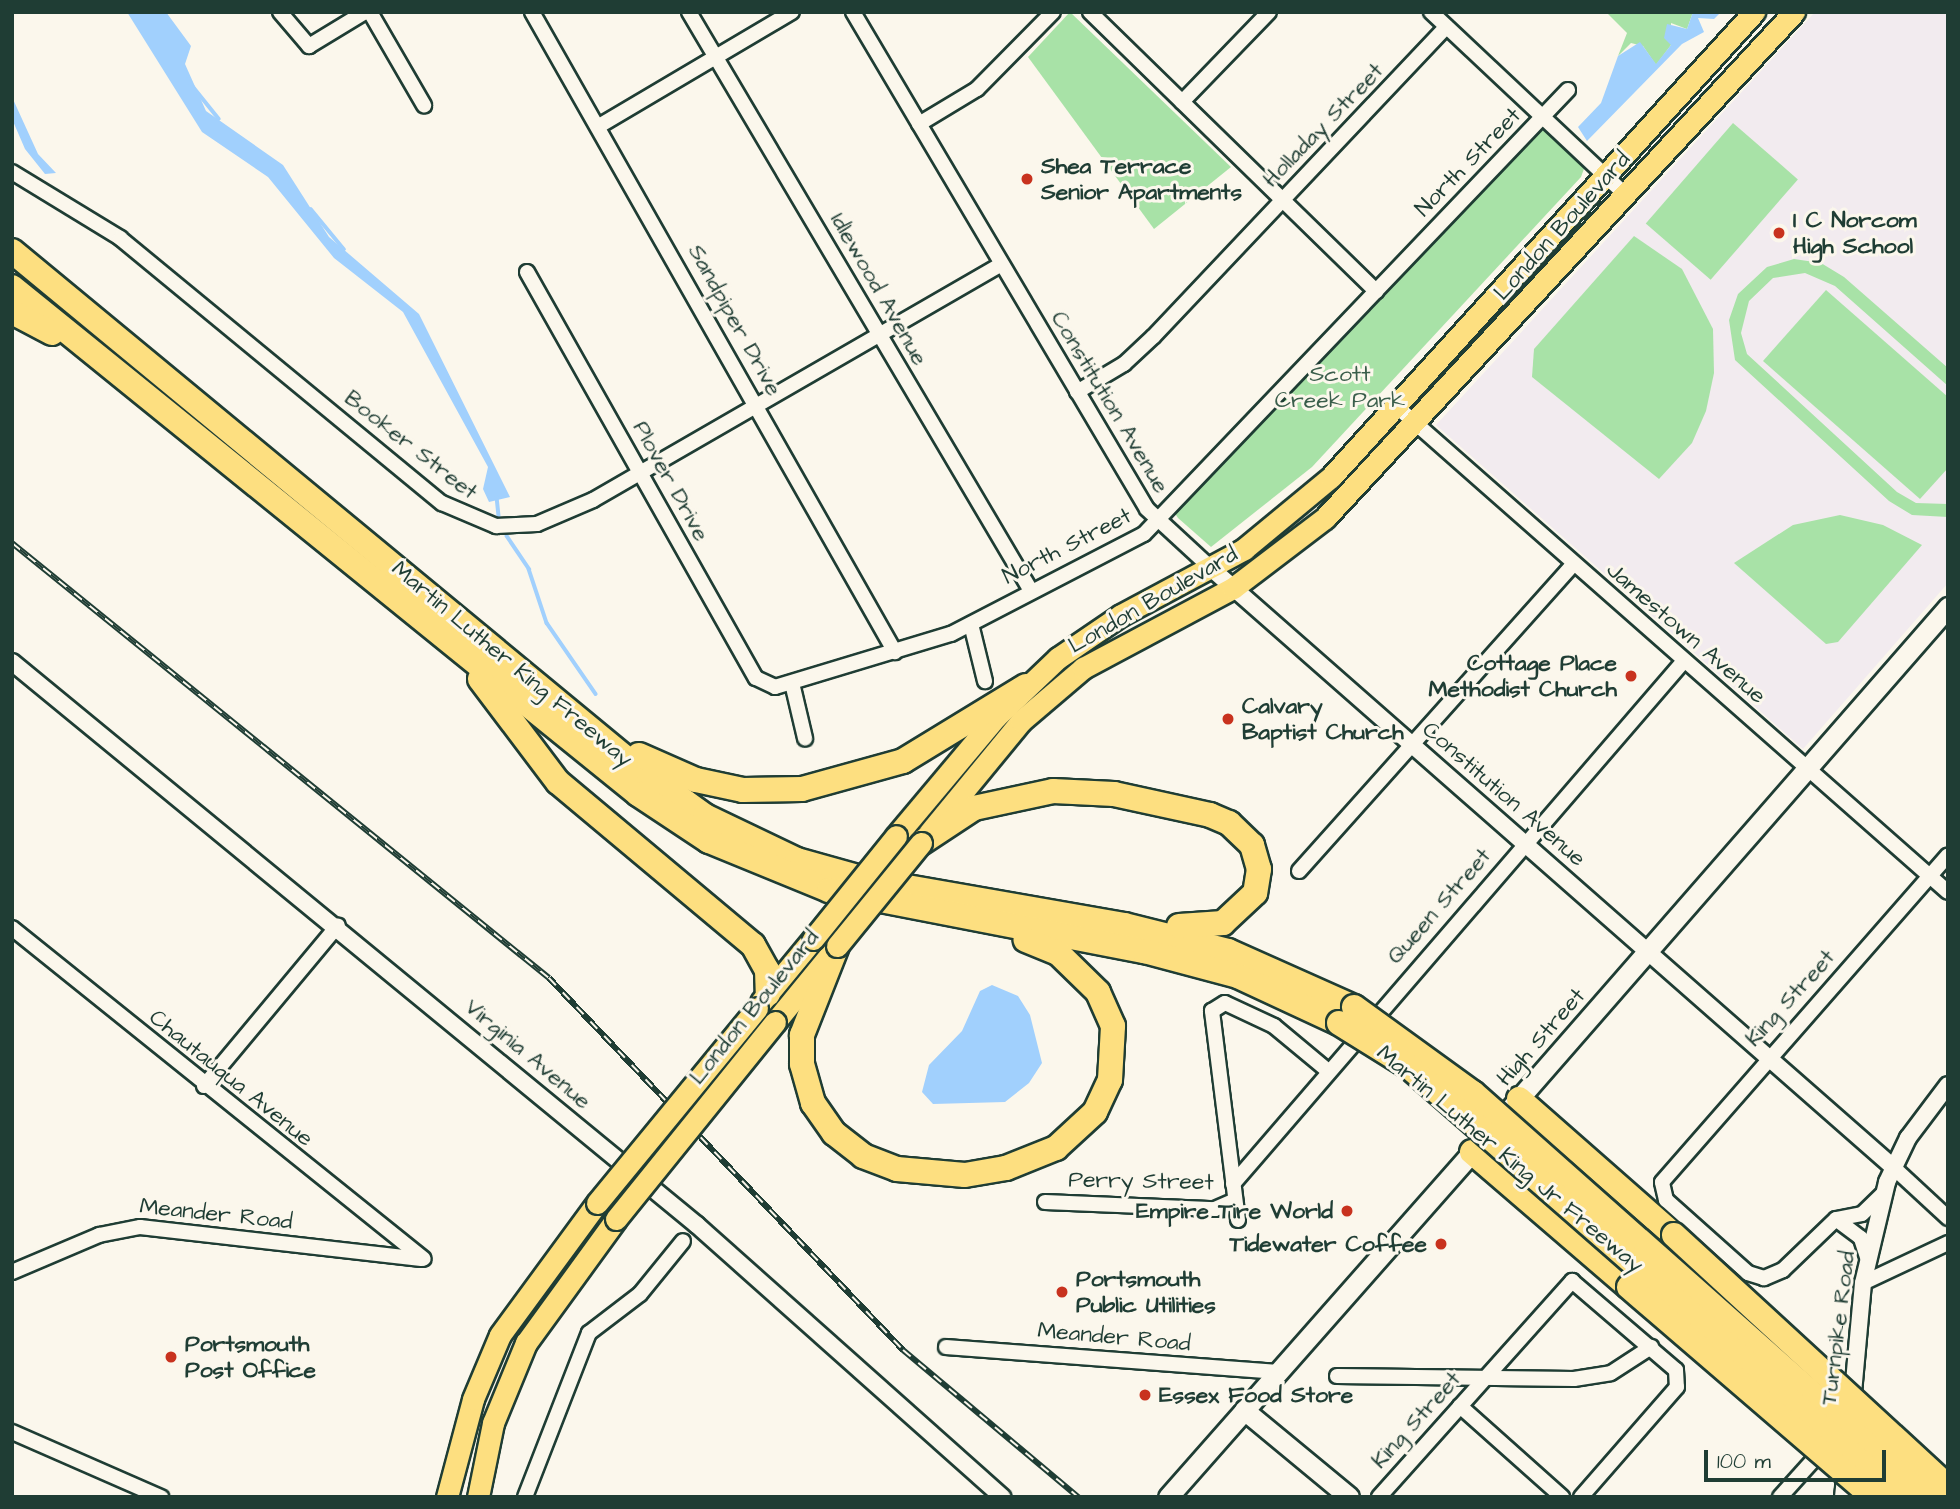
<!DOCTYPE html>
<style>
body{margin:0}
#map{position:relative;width:1960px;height:1509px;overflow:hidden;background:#fbf7ec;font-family:"Architects Daughter",sans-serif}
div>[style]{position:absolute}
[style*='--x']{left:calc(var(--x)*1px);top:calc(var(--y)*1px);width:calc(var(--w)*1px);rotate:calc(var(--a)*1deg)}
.built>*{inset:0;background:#f2ebef}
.green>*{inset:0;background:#a8e2a7;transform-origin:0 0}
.water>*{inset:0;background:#a1d0fd}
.stream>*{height:3.5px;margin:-1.75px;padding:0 1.75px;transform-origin:1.75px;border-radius:1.75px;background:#a1d0fd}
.roads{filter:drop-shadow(2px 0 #1f3d34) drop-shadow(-2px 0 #1f3d34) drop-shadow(0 2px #1f3d34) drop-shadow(0 -2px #1f3d34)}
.minor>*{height:14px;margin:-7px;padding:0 7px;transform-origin:7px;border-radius:7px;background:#fbf7ec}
.tertiary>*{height:16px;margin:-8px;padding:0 8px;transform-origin:8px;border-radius:8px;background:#fbf7ec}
.secondary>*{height:19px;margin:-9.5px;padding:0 9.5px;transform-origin:9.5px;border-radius:9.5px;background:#fbf7ec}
.primary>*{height:21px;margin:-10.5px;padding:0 10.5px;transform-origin:10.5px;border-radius:10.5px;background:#fddf80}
.motorway>*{height:24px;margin:-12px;padding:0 12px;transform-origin:12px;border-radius:12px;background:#fddf80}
.rail>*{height:6px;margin-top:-3px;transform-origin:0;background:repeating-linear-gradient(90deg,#fbf7ec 0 10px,#1f3d34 0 20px);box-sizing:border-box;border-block:2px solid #1f3d34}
.bridges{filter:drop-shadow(2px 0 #1f3d34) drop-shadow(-2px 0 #1f3d34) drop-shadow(0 2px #1f3d34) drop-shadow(0 -2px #1f3d34)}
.primary-bridge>*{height:21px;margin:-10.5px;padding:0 10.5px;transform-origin:10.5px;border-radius:10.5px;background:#fddf80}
.motorway-bridge>*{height:24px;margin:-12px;padding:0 12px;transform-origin:12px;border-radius:12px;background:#fddf80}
.dots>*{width:19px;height:19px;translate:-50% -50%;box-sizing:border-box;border:4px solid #fbf7ec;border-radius:50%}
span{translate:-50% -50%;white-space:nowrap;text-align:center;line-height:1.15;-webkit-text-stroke:6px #fbf7ec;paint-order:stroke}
.street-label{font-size:23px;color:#1f3d34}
.poi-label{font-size:23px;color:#1f3d34;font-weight:700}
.left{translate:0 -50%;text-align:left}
.right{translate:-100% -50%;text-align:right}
.park-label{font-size:23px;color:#3a5e4b}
.frame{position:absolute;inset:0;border:14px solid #1f3d34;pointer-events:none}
.scale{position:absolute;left:1704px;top:1450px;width:182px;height:32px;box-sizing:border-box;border:4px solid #1f3d34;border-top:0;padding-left:9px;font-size:21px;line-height:24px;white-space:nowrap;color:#1f3d34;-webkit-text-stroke:5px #fbf7ec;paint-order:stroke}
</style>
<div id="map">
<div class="built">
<div style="clip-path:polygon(1815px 12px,1948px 12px,1948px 583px,1803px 749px,1436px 425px)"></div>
</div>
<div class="green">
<div style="clip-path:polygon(1070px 12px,1231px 167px,1154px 229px,1028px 57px)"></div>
<div style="clip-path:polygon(1606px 12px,1693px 12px,1687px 29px,1671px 23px,1671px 45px,1656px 65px,1643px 46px,1631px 43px,1618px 56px,1627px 33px)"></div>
<div style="left:1733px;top:123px;width:86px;height:133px;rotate:41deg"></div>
<div style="clip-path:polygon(1548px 129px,1585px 166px,1581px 177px,1312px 467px,1211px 547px,1178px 518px,1174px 512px,1364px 312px,1537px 133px)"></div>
<div style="clip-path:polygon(1634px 236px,1682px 269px,1713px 329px,1714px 373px,1706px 411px,1692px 443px,1659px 479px,1532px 377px,1534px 349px)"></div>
<div style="clip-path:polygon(1794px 259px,1821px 263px,1844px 277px,1948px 368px,1948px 386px,1835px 286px,1805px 273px,1773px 278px,1749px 301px,1741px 333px,1747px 354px,1897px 492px,1916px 503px,1948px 504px,1948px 517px,1912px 515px,1889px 501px,1735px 360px,1729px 320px,1738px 294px,1767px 267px)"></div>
<div style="clip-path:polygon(1826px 290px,1948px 397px,1948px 468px,1920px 499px,1763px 361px)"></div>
<div style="clip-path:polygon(1840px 515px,1883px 525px,1922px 545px,1838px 642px,1826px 644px,1734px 563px,1793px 525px)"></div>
</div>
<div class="water">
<div style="clip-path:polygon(127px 12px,166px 12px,191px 46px,185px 64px,206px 111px,283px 165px,329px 237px,419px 314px,510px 497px,489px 502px,483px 489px,488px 467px,403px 312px,334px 258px,268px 177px,202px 132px)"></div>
<div style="clip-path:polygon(1693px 12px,1721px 12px,1714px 19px,1698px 18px,1704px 32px,1682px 44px,1587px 141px,1578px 127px,1601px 103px,1618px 56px,1640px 42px,1656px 64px,1671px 45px,1664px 38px,1667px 24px,1687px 29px)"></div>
<div style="clip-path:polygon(12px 97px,38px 154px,56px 173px,45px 174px,25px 149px,12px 119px)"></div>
<div style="clip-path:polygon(992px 985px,1018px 996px,1030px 1015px,1042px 1063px,1029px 1083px,1005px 1102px,933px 1104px,922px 1092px,929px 1065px,962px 1031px,980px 991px)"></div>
</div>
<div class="stream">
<div style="--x:187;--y:79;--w:51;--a:51.3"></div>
<div style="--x:311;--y:209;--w:52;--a:50.5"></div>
<div style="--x:497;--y:497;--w:19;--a:84"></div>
<div style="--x:507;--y:536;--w:40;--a:56"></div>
<div style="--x:529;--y:569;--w:57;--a:71.6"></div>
<div style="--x:547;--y:623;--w:86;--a:55.4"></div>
</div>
<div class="roads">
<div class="minor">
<div style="--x:280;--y:12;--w:45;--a:49.5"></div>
<div style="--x:309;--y:46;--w:66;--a:-31.3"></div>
<div style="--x:370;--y:12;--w:108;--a:59.9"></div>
<div style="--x:532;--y:12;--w:736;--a:60.44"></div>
<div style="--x:689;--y:12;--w:670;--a:59.42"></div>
<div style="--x:853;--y:12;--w:577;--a:59.39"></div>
<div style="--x:1147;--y:509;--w:88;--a:42.7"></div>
<div style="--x:1090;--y:12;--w:400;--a:44.3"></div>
<div style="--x:1431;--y:12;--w:267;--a:43.2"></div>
<div style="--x:1182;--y:102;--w:125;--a:-46"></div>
<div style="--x:919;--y:124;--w:68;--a:-31.1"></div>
<div style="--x:977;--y:89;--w:108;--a:-45.4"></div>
<div style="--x:599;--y:126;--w:224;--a:-30.6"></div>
<div style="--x:12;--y:172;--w:127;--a:31.4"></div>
<div style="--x:120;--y:238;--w:417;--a:39.5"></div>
<div style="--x:442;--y:503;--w:59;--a:23.1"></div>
<div style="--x:496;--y:526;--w:41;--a:-2.8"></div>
<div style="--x:537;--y:524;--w:61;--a:-23.2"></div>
<div style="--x:593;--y:500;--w:471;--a:-30"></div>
<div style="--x:527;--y:272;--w:466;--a:60.6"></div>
<div style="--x:756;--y:678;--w:21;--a:25"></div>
<div style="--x:775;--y:687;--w:184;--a:-16.8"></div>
<div style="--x:951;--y:634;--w:217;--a:-27.4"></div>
<div style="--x:1144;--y:534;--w:614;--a:-46.32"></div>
<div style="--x:1077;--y:392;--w:55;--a:-30.8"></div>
<div style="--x:1124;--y:364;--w:40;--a:-43"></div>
<div style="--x:1153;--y:337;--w:427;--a:-46.6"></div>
<div style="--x:1396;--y:406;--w:735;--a:41.36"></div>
<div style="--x:971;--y:624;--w:59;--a:76.2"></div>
<div style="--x:792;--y:683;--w:57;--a:76.7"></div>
<div style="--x:1299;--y:871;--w:411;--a:-48.2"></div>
<div style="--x:12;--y:928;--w:528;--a:38.78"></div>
<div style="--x:204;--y:1086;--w:209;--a:-50.2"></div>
<div style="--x:1893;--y:1167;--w:75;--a:42.8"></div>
<div style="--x:1233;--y:1184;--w:689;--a:-49.24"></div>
<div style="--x:1045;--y:1202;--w:170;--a:2.4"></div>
<div style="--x:1215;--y:1209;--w:22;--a:-24"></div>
<div style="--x:1836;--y:1219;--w:74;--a:136.1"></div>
<div style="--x:1783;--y:1270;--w:21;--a:157"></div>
<div style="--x:1764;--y:1278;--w:17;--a:-163"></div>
<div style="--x:1748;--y:1273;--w:110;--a:-138.3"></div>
<div style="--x:1666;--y:1200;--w:18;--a:-103"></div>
<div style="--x:1662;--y:1182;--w:434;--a:-48.8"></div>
<div style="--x:1238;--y:1220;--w:211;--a:-97.1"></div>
<div style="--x:1212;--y:1011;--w:15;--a:-32"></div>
<div style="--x:1225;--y:1003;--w:54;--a:25.1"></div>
<div style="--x:1274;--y:1026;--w:69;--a:39.7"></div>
<div style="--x:1867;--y:1257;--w:20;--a:-108"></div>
<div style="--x:1861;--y:1238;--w:31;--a:-143"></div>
<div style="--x:1836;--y:1219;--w:26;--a:-11"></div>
<div style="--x:1862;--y:1214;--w:29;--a:-44"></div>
<div style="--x:12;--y:1272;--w:95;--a:-23"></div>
<div style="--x:99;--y:1235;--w:42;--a:-11"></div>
<div style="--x:140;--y:1227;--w:283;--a:6.5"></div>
<div style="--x:1863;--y:1283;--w:94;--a:-25.2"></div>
<div style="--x:946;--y:1347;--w:333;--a:4.3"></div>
<div style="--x:1337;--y:1376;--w:237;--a:0.7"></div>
<div style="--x:1574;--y:1379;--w:37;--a:-9"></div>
<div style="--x:1611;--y:1373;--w:48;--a:-33"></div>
<div style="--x:1460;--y:1406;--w:137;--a:41.7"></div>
<div style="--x:12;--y:1432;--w:163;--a:23.6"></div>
<div style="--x:525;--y:1497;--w:176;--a:-68.7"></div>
<div style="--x:589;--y:1333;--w:64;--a:-37.4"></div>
<div style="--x:640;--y:1294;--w:68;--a:-50.9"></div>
<div style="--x:1379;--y:1497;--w:290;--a:-48.2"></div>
<div style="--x:1572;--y:1281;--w:137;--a:40.6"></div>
<div style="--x:1676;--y:1370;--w:17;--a:87"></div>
<div style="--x:1677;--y:1387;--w:146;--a:131.1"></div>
<div style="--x:1780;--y:1497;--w:67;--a:-48"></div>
</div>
<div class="tertiary">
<div style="--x:1212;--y:569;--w:906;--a:41.29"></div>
<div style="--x:12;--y:662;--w:887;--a:39.42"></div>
<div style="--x:697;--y:1225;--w:409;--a:41.7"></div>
<div style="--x:1852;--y:1404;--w:121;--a:-84.8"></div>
<div style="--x:1863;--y:1283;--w:104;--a:-76.6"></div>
<div style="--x:1887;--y:1182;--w:49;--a:-64.5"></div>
<div style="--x:1908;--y:1138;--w:66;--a:-53"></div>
<div style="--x:1843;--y:1497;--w:29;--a:-84"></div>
</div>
<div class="secondary">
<div style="--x:1509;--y:1110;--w:668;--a:-48.89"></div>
<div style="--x:1244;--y:1410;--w:136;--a:39.6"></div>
<div style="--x:1168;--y:1497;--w:472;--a:-48.6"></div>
</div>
<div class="primary">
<div style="--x:929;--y:833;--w:145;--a:-50.6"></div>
<div style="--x:1021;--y:721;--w:82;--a:-40.5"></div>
<div style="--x:1083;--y:668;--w:170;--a:-28.1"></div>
<div style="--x:1233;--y:588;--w:116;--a:-37.3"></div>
<div style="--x:1325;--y:518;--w:690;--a:-47.17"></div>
<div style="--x:896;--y:836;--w:155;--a:-50"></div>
<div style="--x:996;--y:717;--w:86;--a:-43.6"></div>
<div style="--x:1058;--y:658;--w:76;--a:-34.3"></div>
<div style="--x:1121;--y:615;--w:140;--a:-28.2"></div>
<div style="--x:1244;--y:549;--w:113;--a:-39.6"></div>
<div style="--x:1331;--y:477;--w:629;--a:-47.71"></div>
<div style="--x:761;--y:1002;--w:82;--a:-50.5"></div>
<div style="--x:775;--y:1022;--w:85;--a:-50.7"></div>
<div style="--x:447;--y:1497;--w:101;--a:-75.1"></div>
<div style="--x:473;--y:1399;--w:69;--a:-67.1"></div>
<div style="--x:500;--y:1335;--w:164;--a:-53.7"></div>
<div style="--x:478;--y:1497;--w:76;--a:-78.5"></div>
<div style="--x:493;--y:1423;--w:87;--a:-67.6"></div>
<div style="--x:526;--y:1343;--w:153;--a:-54"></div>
</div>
<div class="motorway">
<div style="--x:12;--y:251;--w:807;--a:39.57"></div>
<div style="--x:634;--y:765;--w:87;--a:35.7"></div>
<div style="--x:705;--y:816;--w:102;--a:25.6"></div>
<div style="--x:797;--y:860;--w:78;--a:15.6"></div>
<div style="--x:872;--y:881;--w:256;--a:9.9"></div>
<div style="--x:1124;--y:925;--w:107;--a:14"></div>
<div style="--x:1228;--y:951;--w:138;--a:24"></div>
<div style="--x:12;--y:287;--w:806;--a:39"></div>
<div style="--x:638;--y:794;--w:85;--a:33.5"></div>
<div style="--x:709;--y:841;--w:130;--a:22.2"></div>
<div style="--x:829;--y:890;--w:321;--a:11"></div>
<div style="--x:1144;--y:951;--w:97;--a:14.9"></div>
<div style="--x:1238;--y:976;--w:111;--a:25"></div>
<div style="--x:12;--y:312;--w:45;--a:27.7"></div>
<div style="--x:480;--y:679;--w:129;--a:52.9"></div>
<div style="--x:558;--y:782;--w:254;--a:39.9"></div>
<div style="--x:753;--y:945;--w:29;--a:61"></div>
<div style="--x:767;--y:970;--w:24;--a:88"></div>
<div style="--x:639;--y:755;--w:62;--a:23.7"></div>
<div style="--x:696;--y:780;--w:48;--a:12"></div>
<div style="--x:743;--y:790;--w:59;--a:-1"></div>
<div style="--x:802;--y:789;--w:105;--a:-15.5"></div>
<div style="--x:903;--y:761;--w:144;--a:-31.4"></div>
<div style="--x:921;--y:843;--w:64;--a:-33.4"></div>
<div style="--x:974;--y:808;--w:81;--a:-12.1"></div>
<div style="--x:1053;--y:791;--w:61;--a:2.8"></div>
<div style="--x:1114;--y:794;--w:98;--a:12.3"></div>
<div style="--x:1210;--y:815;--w:21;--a:23"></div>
<div style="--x:1229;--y:823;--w:32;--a:44"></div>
<div style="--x:1252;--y:845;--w:25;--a:74"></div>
<div style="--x:1259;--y:869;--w:24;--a:99"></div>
<div style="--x:1255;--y:893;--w:44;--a:136.8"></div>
<div style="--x:1223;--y:923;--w:44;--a:176.1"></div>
<div style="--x:837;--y:946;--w:96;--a:111.5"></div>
<div style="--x:802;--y:1035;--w:29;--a:90"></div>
<div style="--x:802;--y:1064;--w:41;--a:74.2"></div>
<div style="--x:813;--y:1103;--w:37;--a:55"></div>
<div style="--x:834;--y:1133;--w:37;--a:38"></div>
<div style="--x:863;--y:1156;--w:36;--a:21"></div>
<div style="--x:897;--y:1169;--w:68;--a:5"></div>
<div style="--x:965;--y:1175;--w:42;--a:-9.7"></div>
<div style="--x:1006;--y:1168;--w:54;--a:-21.8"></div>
<div style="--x:1056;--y:1148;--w:53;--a:-42.7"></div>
<div style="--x:1095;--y:1112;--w:35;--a:-65"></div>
<div style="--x:1110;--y:1080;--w:54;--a:-86.8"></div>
<div style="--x:1113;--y:1026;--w:37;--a:-114"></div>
<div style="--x:1098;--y:992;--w:56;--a:-135.7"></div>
<div style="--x:1058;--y:953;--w:35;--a:-158"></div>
<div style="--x:1519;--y:1099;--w:206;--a:41.3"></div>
<div style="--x:1472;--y:1152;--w:207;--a:40.7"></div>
</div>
</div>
<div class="rail">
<div style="--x:12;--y:543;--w:691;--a:39.01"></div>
<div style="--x:549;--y:978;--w:514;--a:46.42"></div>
<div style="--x:903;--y:1350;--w:229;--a:40"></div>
</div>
<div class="bridges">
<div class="primary-bridge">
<div style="--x:813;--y:939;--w:132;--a:-51.1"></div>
<div style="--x:837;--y:946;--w:133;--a:-50.8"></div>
<div style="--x:597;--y:1203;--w:252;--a:-50.6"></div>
<div style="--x:616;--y:1219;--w:253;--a:-51.1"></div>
</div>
<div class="motorway-bridge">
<div style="--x:1354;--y:1007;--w:147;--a:35.9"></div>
<div style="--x:1473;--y:1093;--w:609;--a:41.54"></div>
<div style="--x:1339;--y:1023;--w:81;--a:31.9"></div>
<div style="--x:1408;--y:1066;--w:655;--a:41.16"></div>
<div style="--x:1674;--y:1235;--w:372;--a:42.6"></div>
<div style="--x:1629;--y:1287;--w:322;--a:40.7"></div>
</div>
</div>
<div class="dots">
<div style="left:1027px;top:179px;background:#c8321e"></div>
<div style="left:1779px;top:233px;background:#c8321e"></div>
<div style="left:1631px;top:676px;background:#c8321e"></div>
<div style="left:1228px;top:719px;background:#c8321e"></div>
<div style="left:1347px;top:1211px;background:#c8321e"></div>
<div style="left:1441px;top:1244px;background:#c8321e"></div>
<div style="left:1062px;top:1292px;background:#c8321e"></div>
<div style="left:171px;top:1357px;background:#c8321e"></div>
<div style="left:1145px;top:1395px;background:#c8321e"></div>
</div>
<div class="street-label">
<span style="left:1323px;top:125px;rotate:-46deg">Holladay Street</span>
<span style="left:1468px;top:162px;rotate:-46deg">North Street</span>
<span style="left:1562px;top:226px;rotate:-48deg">London Boulevard</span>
<span style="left:879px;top:289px;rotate:60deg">Idlewood Avenue</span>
<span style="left:735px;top:320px;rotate:61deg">Sandpiper Drive</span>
<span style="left:1110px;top:402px;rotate:59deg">Constitution Avenue</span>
<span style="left:411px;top:445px;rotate:38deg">Booker Street</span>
<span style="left:671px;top:481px;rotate:61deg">Plover Drive</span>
<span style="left:1067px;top:546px;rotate:-27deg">North Street</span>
<span style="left:1153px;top:600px;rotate:-30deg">London Boulevard</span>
<span style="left:1686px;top:633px;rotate:41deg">Jamestown Avenue</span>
<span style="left:512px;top:664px;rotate:40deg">Martin Luther King Freeway</span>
<span style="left:1504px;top:794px;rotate:41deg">Constitution Avenue</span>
<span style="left:1439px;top:906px;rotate:-49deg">Queen Street</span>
<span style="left:1790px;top:998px;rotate:-48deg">King Street</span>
<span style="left:754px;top:1007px;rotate:-51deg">London Boulevard</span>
<span style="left:1541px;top:1037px;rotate:-49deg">High Street</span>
<span style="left:528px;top:1054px;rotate:40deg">Virginia Avenue</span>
<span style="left:231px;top:1078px;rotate:39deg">Chautauqua Avenue</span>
<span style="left:1510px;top:1159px;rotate:40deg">Martin Luther King Jr Freeway</span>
<span style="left:1141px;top:1181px;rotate:1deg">Perry Street</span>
<span style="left:216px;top:1214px;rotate:6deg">Meander Road</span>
<span style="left:1838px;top:1328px;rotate:-83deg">Turnpike Road</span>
<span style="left:1114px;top:1337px;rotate:5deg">Meander Road</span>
<span style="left:1416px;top:1420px;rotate:-48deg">King Street</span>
</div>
<div class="poi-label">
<span class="left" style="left:1041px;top:179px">Shea Terrace<br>Senior Apartments</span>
<span class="left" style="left:1793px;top:233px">I C Norcom<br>High School</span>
<span class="right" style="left:1617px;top:676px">Cottage Place<br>Methodist Church</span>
<span class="left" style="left:1242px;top:719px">Calvary<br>Baptist Church</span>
<span class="right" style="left:1333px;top:1211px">Empire Tire World</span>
<span class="right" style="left:1427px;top:1244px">Tidewater Coffee</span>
<span class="left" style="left:1076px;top:1292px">Portsmouth<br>Public Utilities</span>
<span class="left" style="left:185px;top:1357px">Portsmouth<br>Post Office</span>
<span class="left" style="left:1159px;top:1395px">Essex Food Store</span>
</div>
<div class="park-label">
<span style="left:1340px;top:387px">Scott<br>Creek Park</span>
</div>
<div class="frame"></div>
<div class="scale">100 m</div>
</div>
